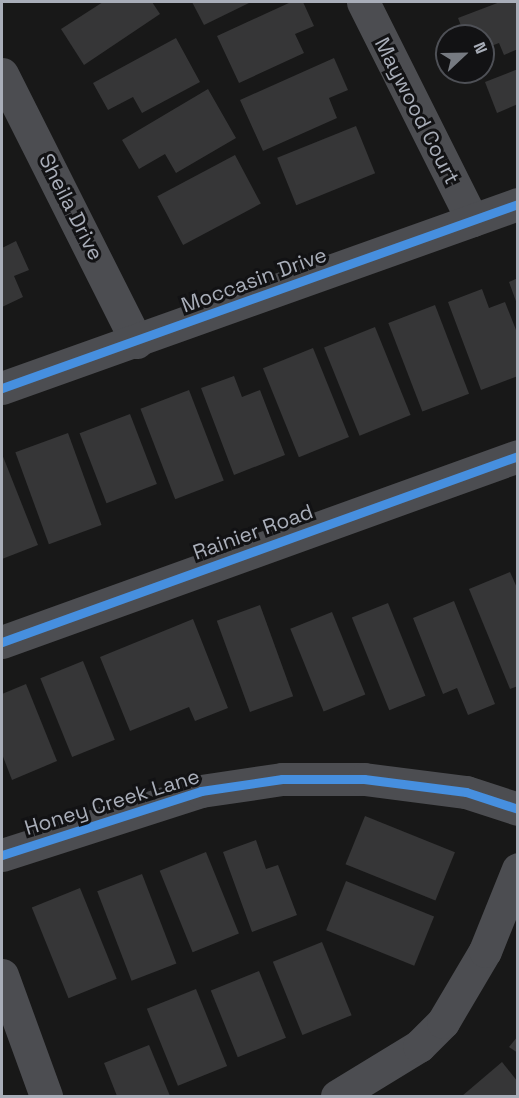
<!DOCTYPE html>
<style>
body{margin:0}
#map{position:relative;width:519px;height:1098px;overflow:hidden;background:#181818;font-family:"Space Grotesk",sans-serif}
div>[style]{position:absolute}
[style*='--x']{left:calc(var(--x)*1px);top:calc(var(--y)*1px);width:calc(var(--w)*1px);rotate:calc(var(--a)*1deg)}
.building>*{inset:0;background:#363637;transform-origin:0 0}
.minor>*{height:33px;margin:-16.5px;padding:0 16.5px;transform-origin:16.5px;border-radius:16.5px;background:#4c4d51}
.cycleway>*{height:9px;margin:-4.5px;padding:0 4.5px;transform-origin:4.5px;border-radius:4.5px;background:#468fdf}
span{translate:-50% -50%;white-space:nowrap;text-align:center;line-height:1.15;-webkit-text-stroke:6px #121214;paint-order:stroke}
.street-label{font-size:21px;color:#a9aeb9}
.frame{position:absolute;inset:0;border:3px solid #a9aeb9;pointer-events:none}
.north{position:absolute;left:435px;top:24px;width:60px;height:60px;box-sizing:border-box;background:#121214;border:2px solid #4e5056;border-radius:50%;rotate:68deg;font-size:16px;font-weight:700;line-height:24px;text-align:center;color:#a9aeb9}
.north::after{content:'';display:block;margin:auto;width:21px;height:27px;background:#767a81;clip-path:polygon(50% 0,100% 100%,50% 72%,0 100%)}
</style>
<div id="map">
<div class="building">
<div style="clip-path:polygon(103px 2px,152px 2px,160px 14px,84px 65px,61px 29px)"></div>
<div style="clip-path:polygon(192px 2px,251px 2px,204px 25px)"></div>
<div style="clip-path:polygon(291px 2px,303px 2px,314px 26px,295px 34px,304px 53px,239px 83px,217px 36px)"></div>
<div style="clip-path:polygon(500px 2px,518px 2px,518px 49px,504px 55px,499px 43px,483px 49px,483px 36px,465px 36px,458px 18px)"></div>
<div style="clip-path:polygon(176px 38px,200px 82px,142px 113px,133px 97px,108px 110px,93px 83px)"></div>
<div style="clip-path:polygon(334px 58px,348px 90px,329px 98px,337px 118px,263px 151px,240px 100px)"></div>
<div style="clip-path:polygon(518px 69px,518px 104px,497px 113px,485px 82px)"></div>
<div style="clip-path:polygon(208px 89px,236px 138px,176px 173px,165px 154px,139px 169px,122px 140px)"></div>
<div style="left:356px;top:126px;width:51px;height:85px;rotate:68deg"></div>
<div style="left:235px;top:155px;width:55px;height:88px;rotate:62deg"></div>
<div style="clip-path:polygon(16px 241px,29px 270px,14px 276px,23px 297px,2px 307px,2px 248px)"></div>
<div style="clip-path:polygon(518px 278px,518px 304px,517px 304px,509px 282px)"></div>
<div style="clip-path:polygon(482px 289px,489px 308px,505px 302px,518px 335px,518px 376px,481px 390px,448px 302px)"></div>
<div style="left:435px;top:305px;width:95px;height:50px;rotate:69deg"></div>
<div style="left:375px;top:327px;width:95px;height:55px;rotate:68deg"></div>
<div style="left:313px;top:348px;width:96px;height:54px;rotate:68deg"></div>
<div style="clip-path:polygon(234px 376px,242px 397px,260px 390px,285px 455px,234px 475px,201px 388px)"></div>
<div style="left:189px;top:390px;width:97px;height:52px;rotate:69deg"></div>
<div style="left:130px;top:414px;width:75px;height:54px;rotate:69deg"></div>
<div style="left:68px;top:433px;width:98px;height:56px;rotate:70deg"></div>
<div style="clip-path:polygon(2px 454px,38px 545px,2px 559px)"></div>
<div style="clip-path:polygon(510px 572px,518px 590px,518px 686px,510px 689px,469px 589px)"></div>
<div style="clip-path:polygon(454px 601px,495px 704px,468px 715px,457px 688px,443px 694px,413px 618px)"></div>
<div style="left:388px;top:603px;width:100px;height:39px;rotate:68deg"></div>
<div style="left:260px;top:605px;width:97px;height:46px;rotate:70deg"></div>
<div style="left:332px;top:612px;width:89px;height:45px;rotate:68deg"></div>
<div style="clip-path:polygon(193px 619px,228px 708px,195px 721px,189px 707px,130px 731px,100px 657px)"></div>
<div style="left:83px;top:661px;width:85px;height:46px;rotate:68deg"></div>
<div style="clip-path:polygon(26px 684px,57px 761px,12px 780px,2px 754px,2px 694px)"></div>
<div style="left:365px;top:816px;width:97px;height:52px;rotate:22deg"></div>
<div style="clip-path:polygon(256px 840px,266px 869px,278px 865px,297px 915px,252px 932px,223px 852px)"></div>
<div style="left:206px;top:852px;width:88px;height:50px;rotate:68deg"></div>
<div style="left:142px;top:874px;width:96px;height:48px;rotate:69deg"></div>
<div style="left:346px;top:881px;width:95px;height:53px;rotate:22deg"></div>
<div style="left:80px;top:888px;width:98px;height:52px;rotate:68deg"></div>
<div style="left:322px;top:942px;width:79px;height:53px;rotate:68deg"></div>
<div style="left:259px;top:971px;width:72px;height:52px;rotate:68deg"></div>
<div style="left:196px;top:989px;width:83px;height:53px;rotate:68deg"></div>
<div style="clip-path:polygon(518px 1036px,518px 1053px,509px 1047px)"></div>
<div style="clip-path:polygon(149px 1045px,170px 1096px,117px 1096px,104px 1063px)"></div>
<div style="clip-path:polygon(502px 1062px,518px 1082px,518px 1096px,462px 1096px)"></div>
</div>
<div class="minor">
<div style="--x:363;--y:2;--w:244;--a:63.4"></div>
<div style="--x:2;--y:74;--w:300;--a:63.3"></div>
<div style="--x:2;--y:388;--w:548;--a:-19.63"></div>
<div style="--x:2;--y:642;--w:548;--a:-19.82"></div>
<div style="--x:2;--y:855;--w:209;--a:-17.8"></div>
<div style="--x:201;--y:791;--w:82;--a:-8.4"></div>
<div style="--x:282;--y:779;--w:82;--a:0"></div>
<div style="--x:364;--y:779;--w:103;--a:7.3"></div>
<div style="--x:466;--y:792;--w:55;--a:18.1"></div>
<div style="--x:2;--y:975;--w:129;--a:70"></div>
<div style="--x:337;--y:1096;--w:96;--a:-31.4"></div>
<div style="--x:419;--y:1046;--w:34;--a:-45"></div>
<div style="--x:443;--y:1022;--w:82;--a:-59.4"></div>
<div style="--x:485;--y:951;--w:88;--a:-68.1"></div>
</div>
<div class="cycleway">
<div style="--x:2;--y:388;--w:548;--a:-19.63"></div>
<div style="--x:2;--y:642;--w:548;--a:-19.82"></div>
<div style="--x:2;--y:855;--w:209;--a:-17.8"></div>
<div style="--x:201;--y:791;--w:82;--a:-8.4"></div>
<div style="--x:282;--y:779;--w:82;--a:0"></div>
<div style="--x:364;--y:779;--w:103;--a:7.3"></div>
<div style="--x:466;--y:792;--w:55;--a:18.1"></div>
</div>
<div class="street-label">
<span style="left:417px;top:111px;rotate:63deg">Maywood Court</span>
<span style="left:71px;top:207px;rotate:63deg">Sheila Drive</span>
<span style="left:254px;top:280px;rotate:-20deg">Moccasin Drive</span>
<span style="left:253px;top:532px;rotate:-20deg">Rainier Road</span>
<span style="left:112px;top:802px;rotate:-17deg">Honey Creek Lane</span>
</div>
<div class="frame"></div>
<div class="north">N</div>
</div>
